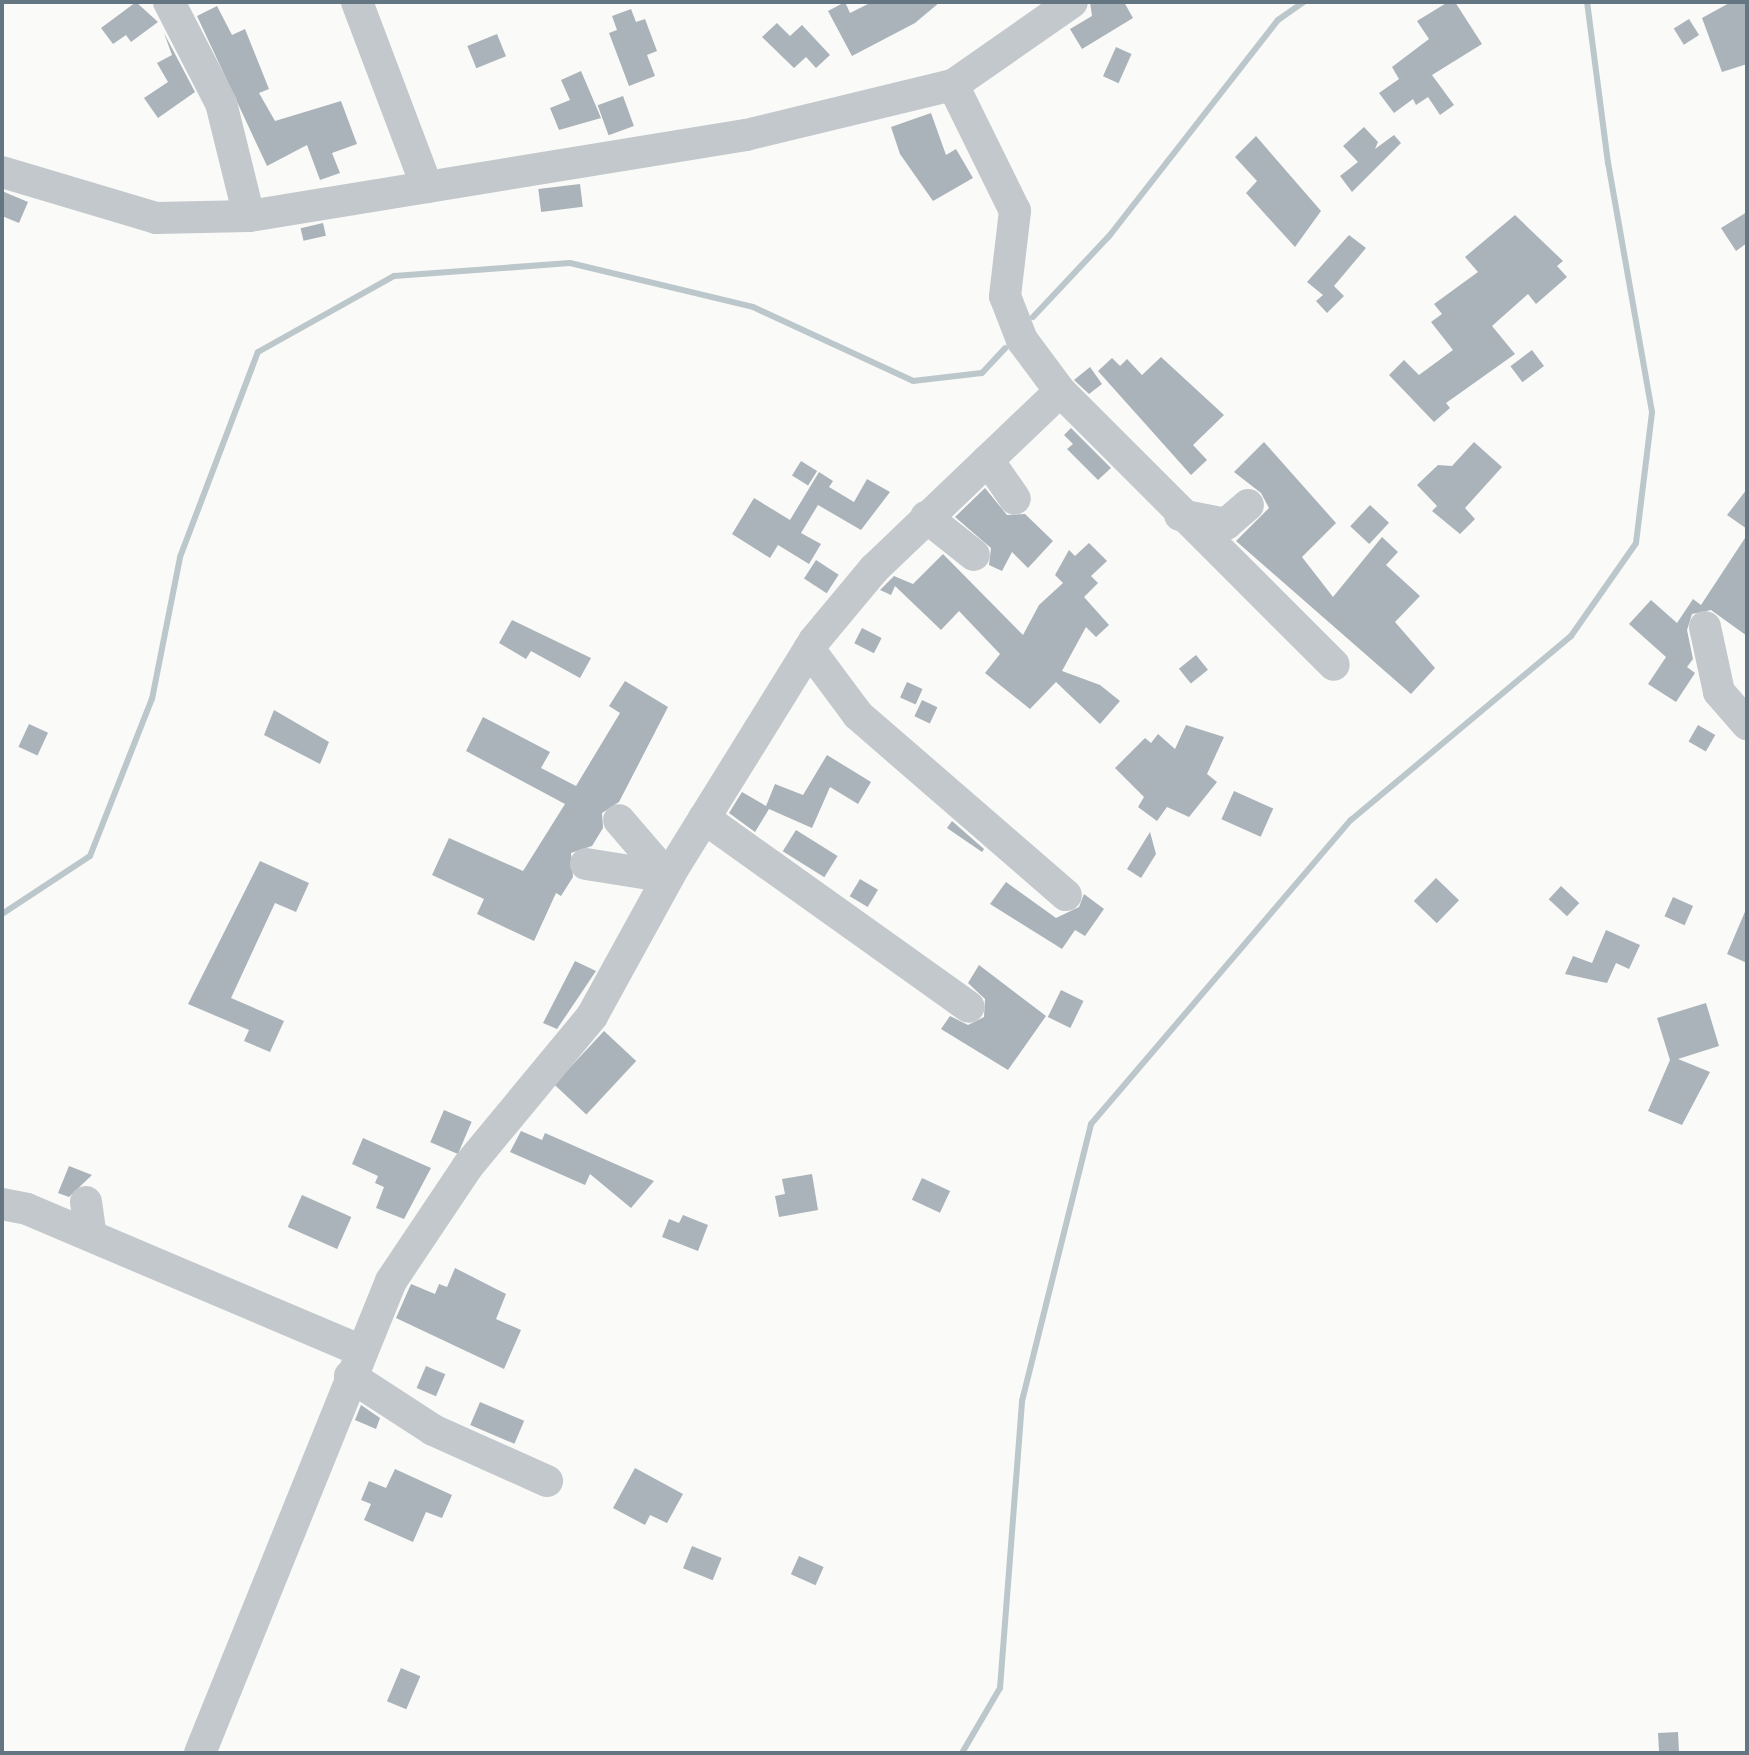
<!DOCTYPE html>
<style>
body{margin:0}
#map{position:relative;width:1749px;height:1755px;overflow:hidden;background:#fafaf8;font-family:Karla,sans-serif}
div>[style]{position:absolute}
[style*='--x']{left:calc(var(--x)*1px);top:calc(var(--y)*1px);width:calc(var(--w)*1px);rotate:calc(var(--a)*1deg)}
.stream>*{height:6px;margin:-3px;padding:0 3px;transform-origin:3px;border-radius:3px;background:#bbc7cb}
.building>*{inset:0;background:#aab3b9;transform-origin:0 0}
.minor>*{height:32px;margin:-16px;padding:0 16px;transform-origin:16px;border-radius:16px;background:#c3c8cc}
span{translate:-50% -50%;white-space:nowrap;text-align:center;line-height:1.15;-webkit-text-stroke:7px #fff;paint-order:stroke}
.frame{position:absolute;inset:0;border:4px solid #657683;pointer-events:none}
</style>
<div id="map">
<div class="stream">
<div style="--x:1033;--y:317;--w:112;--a:-46.8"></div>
<div style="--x:1110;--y:235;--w:273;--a:-52"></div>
<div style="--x:1278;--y:20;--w:32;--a:-35"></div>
<div style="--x:2;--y:914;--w:105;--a:-33.4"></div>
<div style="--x:90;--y:856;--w:169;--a:-68.5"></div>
<div style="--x:152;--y:699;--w:145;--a:-78.8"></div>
<div style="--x:180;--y:557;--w:219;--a:-69.2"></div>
<div style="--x:258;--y:352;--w:156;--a:-29.2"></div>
<div style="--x:394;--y:276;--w:176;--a:-4.2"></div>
<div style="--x:570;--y:263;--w:188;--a:13.5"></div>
<div style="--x:753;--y:307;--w:176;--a:24.8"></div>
<div style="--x:913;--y:381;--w:69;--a:-6.6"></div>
<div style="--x:982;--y:373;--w:34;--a:-47"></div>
<div style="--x:962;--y:1753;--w:75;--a:-59.7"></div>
<div style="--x:1000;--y:1688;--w:288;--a:-85.6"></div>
<div style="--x:1022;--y:1401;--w:285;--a:-76"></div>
<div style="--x:1091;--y:1124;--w:400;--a:-49.5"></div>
<div style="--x:1351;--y:820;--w:287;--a:-39.9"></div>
<div style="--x:1571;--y:636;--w:113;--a:-55"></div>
<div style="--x:1636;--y:543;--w:132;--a:-83"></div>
<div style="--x:1652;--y:412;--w:253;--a:-100"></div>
<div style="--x:1608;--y:163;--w:162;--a:-97.4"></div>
</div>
<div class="building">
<div style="clip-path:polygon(136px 2px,158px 22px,131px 42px,126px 35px,113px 44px,101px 28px)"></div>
<div style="clip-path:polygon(845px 2px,850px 13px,872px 2px,940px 2px,915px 23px,852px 56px,828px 11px)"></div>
<div style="clip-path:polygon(1090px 2px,1124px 2px,1133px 18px,1082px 49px,1070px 29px,1092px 16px)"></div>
<div style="clip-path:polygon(1448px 2px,1455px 2px,1482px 44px,1432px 75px,1454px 105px,1440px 115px,1428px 97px,1416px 105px,1413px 99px,1394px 113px,1379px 93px,1399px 79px,1392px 67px,1429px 39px,1417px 21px)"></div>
<div style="clip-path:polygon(1731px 2px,1747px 2px,1747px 64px,1722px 72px,1702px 18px)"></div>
<div style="clip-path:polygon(217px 6px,232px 35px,245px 29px,269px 89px,259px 93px,275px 121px,341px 101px,357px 144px,332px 153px,340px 173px,320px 180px,307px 145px,267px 166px,197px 16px)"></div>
<div style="clip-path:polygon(631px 9px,636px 22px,645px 19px,657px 51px,647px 55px,655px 76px,629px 86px,609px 33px,617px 30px,612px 16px)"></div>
<div style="left:1689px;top:19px;width:19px;height:18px;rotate:58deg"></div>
<div style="clip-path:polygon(777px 23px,790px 36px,802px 25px,830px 55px,816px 68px,806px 57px,794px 68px,762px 37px)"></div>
<div style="clip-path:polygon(164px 33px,195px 92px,158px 118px,144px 98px,168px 82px,157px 63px,172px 55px)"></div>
<div style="left:497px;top:34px;width:24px;height:32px;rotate:68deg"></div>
<div style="left:1116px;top:47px;width:17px;height:32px;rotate:24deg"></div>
<div style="clip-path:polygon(581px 71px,601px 118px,559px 130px,550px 108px,570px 100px,561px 80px)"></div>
<div style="left:623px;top:96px;width:32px;height:27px;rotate:70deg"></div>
<div style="clip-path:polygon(931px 113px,946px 155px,956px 149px,973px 178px,933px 201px,900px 154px,891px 127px)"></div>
<div style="clip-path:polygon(1364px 127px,1378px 142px,1375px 149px,1394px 135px,1401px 143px,1352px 192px,1340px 176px,1358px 162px,1343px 146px)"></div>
<div style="clip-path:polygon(1256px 136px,1321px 211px,1295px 247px,1246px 193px,1257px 181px,1235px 157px)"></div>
<div style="left:580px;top:184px;width:23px;height:42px;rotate:83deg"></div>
<div style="clip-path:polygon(2px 191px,28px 202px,19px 223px,2px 216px)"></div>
<div style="clip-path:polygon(1747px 212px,1747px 243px,1736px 251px,1721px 228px)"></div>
<div style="clip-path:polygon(1515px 215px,1563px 261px,1557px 266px,1567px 277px,1536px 304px,1528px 294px,1492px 326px,1515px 354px,1446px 403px,1450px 408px,1434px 422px,1389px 375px,1404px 360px,1419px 375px,1453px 350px,1431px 322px,1442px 314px,1434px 304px,1478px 272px,1465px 257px)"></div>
<div style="left:323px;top:223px;width:13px;height:23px;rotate:77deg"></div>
<div style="clip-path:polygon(1349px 235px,1366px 248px,1334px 286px,1344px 296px,1327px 313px,1316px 301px,1323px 295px,1307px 282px)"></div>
<div style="left:1532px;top:350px;width:20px;height:27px;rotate:53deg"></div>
<div style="clip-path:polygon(1161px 357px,1224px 415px,1193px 445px,1207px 460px,1191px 475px,1098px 371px,1112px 358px,1120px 366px,1127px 359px,1142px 375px)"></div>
<div style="clip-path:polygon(1090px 367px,1102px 384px,1089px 394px,1074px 380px)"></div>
<div style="clip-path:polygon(1071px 428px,1111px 468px,1098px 480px,1067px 449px,1073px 444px,1064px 435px)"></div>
<div style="clip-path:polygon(1264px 442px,1336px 523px,1302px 557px,1333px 597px,1382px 537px,1398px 552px,1386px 565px,1420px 596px,1395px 622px,1435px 668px,1411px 694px,1236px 541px,1269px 508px,1261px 493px,1234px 472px)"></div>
<div style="clip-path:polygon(1474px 442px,1502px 467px,1465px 508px,1475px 519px,1460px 534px,1432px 511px,1437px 506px,1417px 485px,1438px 465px,1452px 466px)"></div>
<div style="left:801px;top:461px;width:19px;height:17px;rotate:32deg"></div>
<div style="clip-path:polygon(819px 472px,833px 481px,829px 487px,854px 502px,867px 479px,890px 492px,861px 530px,818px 505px,801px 533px,821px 544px,809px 564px,778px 545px,770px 558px,732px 534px,754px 498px,790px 520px)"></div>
<div style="clip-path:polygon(985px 488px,1007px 515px,1025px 514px,1053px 541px,1028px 568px,1012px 552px,1002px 571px,989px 565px,991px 548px,955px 517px)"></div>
<div style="clip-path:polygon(1747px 489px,1747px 529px,1727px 515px)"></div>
<div style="left:1370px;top:505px;width:26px;height:29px;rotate:43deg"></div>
<div style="clip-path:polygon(1747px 535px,1747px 636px,1711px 610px,1692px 614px,1687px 630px,1693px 659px,1687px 667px,1695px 673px,1676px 702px,1648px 684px,1666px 657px,1629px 624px,1651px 600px,1677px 623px,1693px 599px,1701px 605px)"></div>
<div style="clip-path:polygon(1089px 543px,1107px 561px,1091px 576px,1098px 583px,1084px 597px,1109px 625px,1096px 637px,1086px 627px,1062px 671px,1100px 685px,1120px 701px,1100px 724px,1056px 682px,1030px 709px,985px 673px,1000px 654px,959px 611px,941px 630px,895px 586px,891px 595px,880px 590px,894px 576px,913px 584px,943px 554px,1023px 635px,1039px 605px,1063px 583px,1055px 575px,1069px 550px,1075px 556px)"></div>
<div style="left:816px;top:560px;width:27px;height:22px;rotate:33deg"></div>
<div style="clip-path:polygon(512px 620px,591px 658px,580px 678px,531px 651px,526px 659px,499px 643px)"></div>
<div style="left:862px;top:628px;width:22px;height:17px;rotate:27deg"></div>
<div style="left:1196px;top:655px;width:19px;height:22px;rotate:51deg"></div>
<div style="clip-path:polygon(625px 681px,668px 707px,619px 802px,602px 813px,603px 828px,592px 846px,571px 853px,573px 877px,561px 896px,556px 893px,534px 941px,477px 914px,484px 899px,432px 875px,449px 838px,523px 871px,565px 804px,466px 751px,483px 717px,550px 752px,541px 768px,576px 786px,620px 713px,609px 706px)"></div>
<div style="left:907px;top:682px;width:17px;height:17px;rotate:24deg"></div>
<div style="left:922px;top:700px;width:17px;height:18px;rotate:25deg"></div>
<div style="clip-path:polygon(274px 710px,329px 742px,320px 764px,264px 735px)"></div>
<div style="left:29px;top:724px;width:21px;height:25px;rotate:25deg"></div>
<div style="clip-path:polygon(1186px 725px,1224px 737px,1207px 774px,1217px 782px,1189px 817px,1167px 807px,1157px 821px,1138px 807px,1144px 797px,1115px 768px,1145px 738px,1151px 743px,1158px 734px,1175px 749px)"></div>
<div style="left:1698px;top:725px;width:20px;height:19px;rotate:30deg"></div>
<div style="clip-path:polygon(827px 755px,871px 782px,858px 804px,830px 787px,812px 828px,769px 809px,755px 832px,729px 813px,742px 792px,766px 806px,775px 784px,803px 795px)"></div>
<div style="left:1234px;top:791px;width:43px;height:31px;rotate:24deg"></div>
<div style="clip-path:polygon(952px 821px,984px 849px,982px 852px,947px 828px)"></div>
<div style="left:796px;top:830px;width:49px;height:25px;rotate:32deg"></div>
<div style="clip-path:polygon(1150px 832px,1156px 854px,1141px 878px,1127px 869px)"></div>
<div style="clip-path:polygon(260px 861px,309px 883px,296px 912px,275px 903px,231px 998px,284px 1021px,270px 1052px,244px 1041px,249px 1030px,188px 1004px)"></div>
<div style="left:1436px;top:878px;width:32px;height:32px;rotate:44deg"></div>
<div style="left:860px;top:879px;width:21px;height:20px;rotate:31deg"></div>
<div style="clip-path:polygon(1006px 882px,1056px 918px,1079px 907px,1084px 894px,1104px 909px,1085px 936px,1075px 930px,1062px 949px,990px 904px)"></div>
<div style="left:1561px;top:886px;width:25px;height:18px;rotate:43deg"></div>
<div style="left:1673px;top:897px;width:22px;height:21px;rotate:24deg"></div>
<div style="clip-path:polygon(1747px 907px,1747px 963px,1727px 954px)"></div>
<div style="clip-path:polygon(1606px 930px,1640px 945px,1629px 969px,1616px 963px,1607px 983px,1565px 974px,1573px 956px,1592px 963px)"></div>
<div style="clip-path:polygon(575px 961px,596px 971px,557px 1029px,543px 1023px)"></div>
<div style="clip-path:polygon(979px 965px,1046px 1016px,1008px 1070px,941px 1029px,950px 1016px,968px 1025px,984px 1017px,985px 999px,968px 983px)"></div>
<div style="left:1061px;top:990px;width:25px;height:30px;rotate:26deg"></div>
<div style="clip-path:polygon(1706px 1003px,1719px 1046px,1678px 1059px,1710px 1072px,1682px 1125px,1648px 1111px,1670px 1060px,1657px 1018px)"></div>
<div style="left:604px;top:1031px;width:44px;height:73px;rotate:43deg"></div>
<div style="left:444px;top:1110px;width:30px;height:35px;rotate:23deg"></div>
<div style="clip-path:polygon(521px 1131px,542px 1140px,545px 1133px,654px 1181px,631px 1208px,590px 1174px,585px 1185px,510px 1152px)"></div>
<div style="clip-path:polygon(363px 1138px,431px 1168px,404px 1219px,376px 1208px,384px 1187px,375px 1183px,378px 1176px,352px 1164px)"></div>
<div style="clip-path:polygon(69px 1166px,92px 1175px,69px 1197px,58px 1193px)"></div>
<div style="clip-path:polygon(812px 1174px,818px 1210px,779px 1217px,775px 1196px,785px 1194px,782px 1179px)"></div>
<div style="left:922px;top:1178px;width:31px;height:24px;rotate:25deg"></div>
<div style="left:302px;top:1195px;width:54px;height:35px;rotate:24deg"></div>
<div style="clip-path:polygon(683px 1215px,708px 1225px,698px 1251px,662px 1237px,669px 1219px,679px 1223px)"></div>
<div style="clip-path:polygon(455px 1268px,506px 1294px,496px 1319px,521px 1330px,504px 1369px,396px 1318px,411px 1284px,435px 1294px,439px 1284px,447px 1287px)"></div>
<div style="left:426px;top:1366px;width:21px;height:24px;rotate:23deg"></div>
<div style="left:480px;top:1402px;width:48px;height:25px;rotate:23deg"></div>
<div style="clip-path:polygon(361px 1405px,380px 1418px,376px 1429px,355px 1420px)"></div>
<div style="clip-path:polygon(635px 1468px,683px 1494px,667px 1523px,650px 1515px,645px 1525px,613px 1508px)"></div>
<div style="clip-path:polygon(395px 1469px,452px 1495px,442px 1518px,426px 1512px,413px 1542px,364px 1520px,371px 1504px,361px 1500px,369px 1481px,386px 1488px)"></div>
<div style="left:692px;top:1546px;width:32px;height:24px;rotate:22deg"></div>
<div style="left:799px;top:1556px;width:27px;height:20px;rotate:24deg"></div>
<div style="left:401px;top:1668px;width:21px;height:36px;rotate:23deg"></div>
<div style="left:1678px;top:1732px;width:21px;height:20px;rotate:87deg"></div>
</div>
<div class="minor">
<div style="--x:169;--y:2;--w:114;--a:62.8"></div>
<div style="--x:221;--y:103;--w:116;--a:76.1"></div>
<div style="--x:357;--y:2;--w:198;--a:69.3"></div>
<div style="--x:2;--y:172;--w:161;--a:16.6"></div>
<div style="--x:156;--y:218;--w:93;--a:-1.2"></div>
<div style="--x:249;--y:216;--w:504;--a:-9.26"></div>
<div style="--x:746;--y:135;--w:213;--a:-13.6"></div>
<div style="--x:1060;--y:391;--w:387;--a:45"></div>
<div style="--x:988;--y:460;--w:47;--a:55.3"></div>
<div style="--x:1180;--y:515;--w:47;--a:11.1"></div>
<div style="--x:1226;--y:524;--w:29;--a:-41"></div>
<div style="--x:926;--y:517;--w:61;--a:38.4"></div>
<div style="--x:1705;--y:627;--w:66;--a:77.8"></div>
<div style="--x:1719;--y:692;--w:43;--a:48.8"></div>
<div style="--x:809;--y:649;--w:82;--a:53.4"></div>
<div style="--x:858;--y:715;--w:275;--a:40.9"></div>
<div style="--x:704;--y:818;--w:325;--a:35.5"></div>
<div style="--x:586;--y:864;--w:83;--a:9"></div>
<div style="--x:668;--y:877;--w:75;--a:-130.7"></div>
<div style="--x:86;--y:1202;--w:34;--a:82"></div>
<div style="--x:2;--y:1204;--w:25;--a:11"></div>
<div style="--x:27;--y:1209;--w:363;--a:23"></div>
<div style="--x:350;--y:1376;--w:99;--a:33"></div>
<div style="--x:433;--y:1430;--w:125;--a:24.1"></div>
<div style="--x:200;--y:1753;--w:509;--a:-67.97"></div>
<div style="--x:391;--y:1281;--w:138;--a:-56.2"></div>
<div style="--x:468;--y:1166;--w:195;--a:-50.4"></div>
<div style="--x:592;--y:1016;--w:170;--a:-61.2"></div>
<div style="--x:674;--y:867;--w:266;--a:-58.2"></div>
<div style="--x:814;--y:641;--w:94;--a:-50.2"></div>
<div style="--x:874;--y:569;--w:257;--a:-43.7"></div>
<div style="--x:1060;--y:391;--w:64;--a:-126.7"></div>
<div style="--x:1022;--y:340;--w:47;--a:-111.1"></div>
<div style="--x:1005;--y:296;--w:86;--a:-83.3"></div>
<div style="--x:1015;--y:211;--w:140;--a:-116.2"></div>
<div style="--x:953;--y:85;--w:145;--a:-34.9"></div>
</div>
<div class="frame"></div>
</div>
